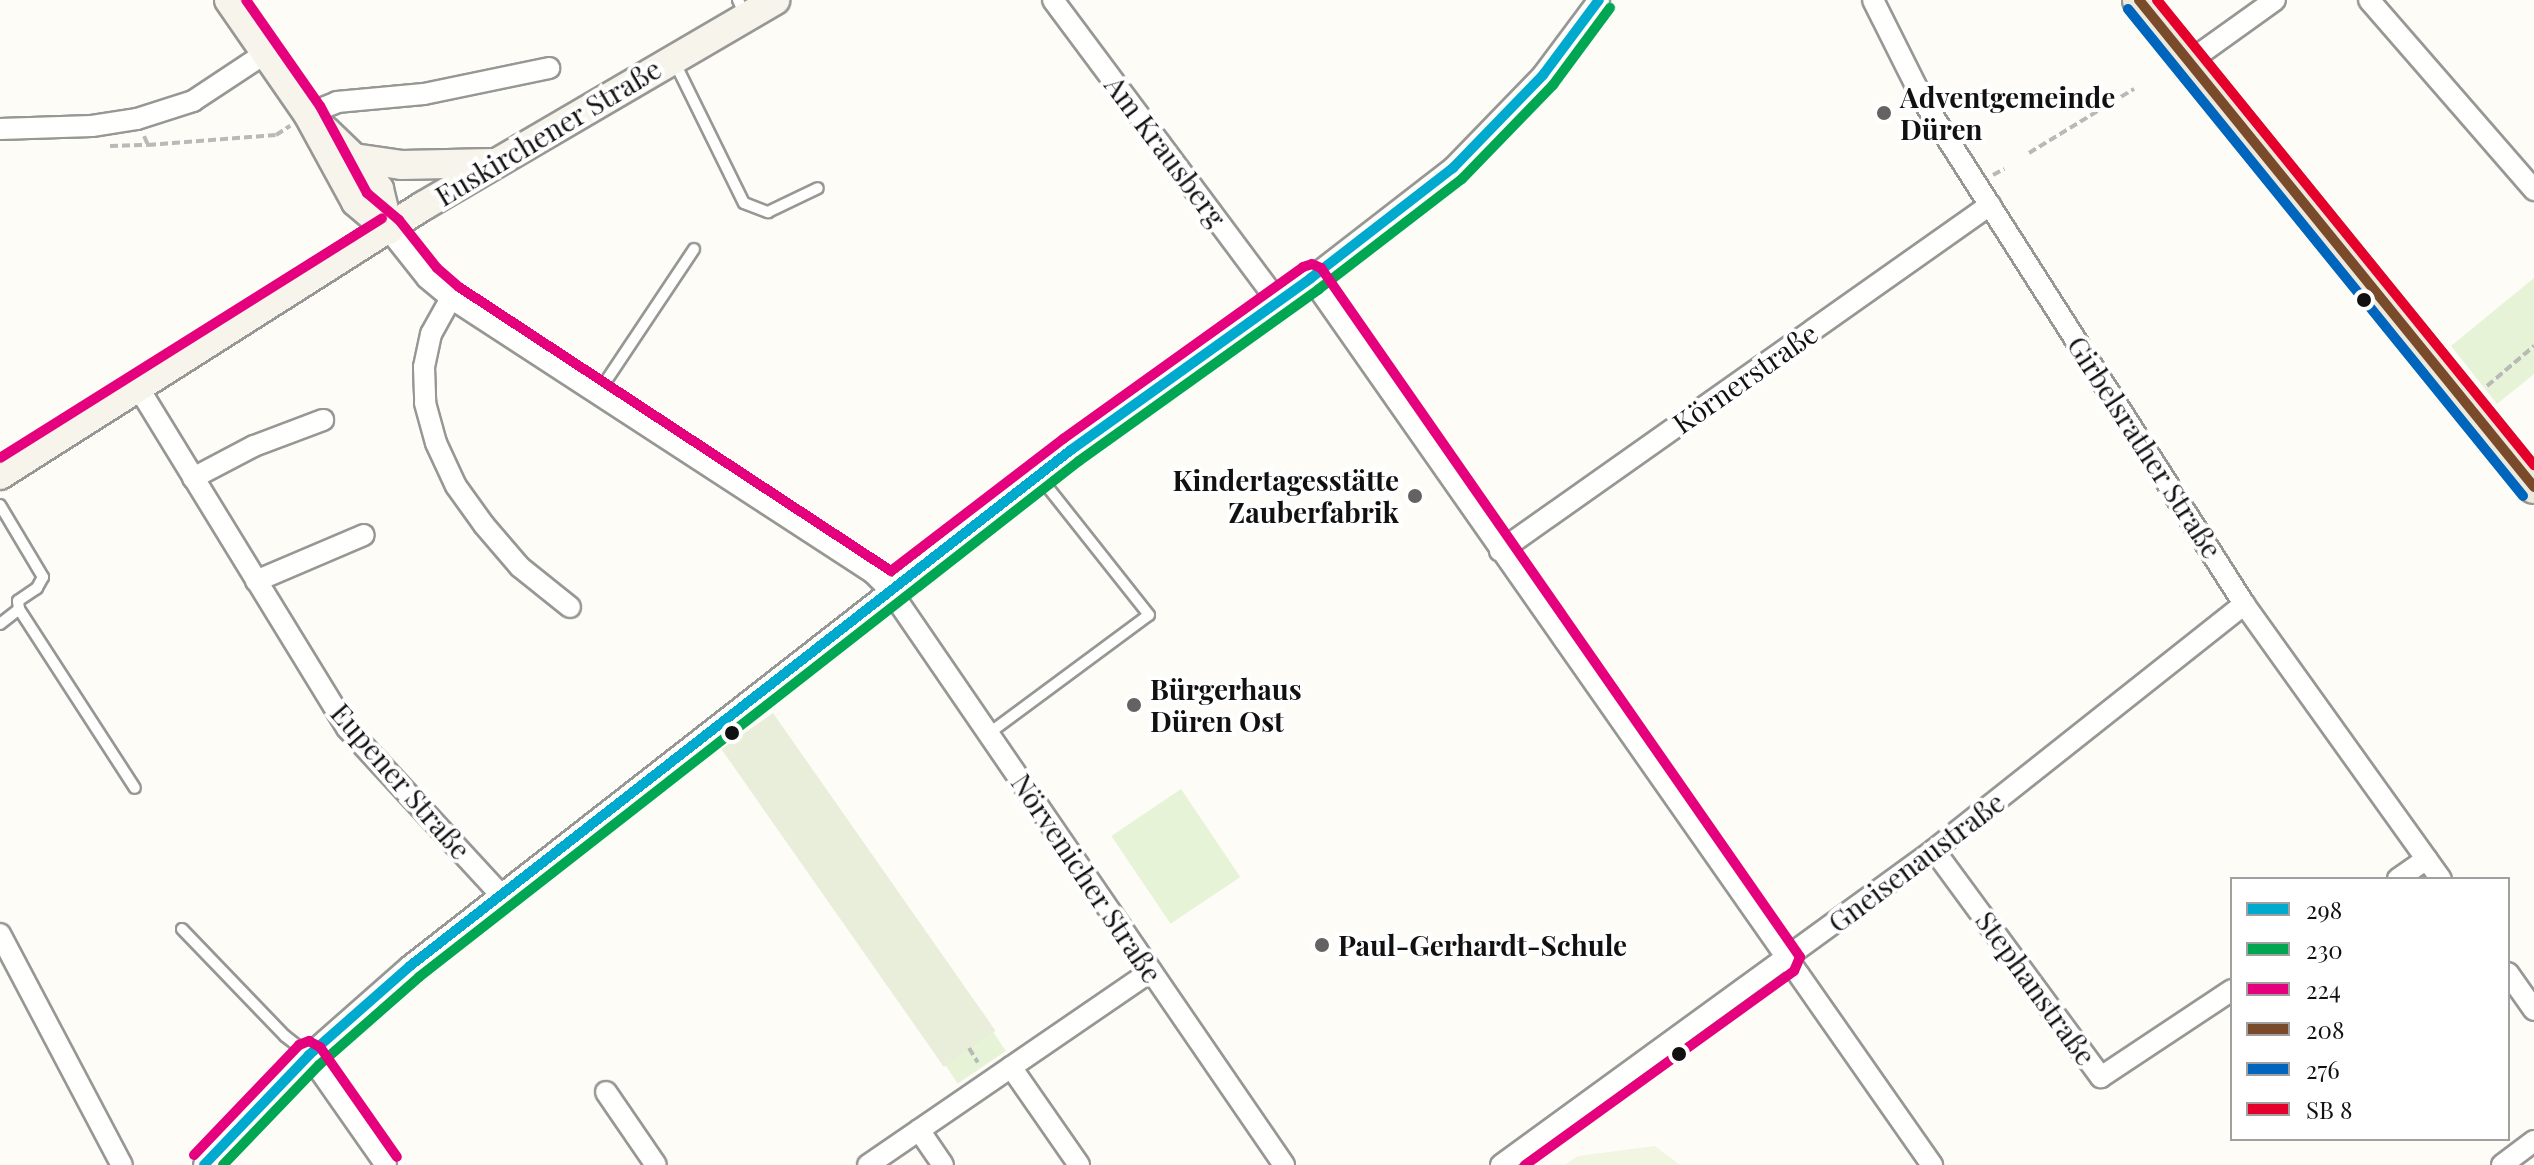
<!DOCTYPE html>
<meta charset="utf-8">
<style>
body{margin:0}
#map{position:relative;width:2534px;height:1165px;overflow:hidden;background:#fdfcf7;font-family:"Playfair Display",serif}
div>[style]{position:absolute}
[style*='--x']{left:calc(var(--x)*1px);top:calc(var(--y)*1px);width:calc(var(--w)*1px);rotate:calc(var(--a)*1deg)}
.green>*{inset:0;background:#e7f3d7;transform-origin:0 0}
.cemetery>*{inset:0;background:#e9eedb;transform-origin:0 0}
.pitch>*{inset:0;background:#f0f6e1}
.path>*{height:4px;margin-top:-2px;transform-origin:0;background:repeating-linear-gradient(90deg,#b9b9b8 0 8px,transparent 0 12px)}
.roads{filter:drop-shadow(2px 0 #979795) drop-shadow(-2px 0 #979795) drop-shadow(0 2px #979795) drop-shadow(0 -2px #979795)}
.lane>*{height:10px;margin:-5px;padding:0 5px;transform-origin:5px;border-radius:5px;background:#fffffe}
.street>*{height:20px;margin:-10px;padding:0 10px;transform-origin:10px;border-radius:10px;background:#fffffe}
.secondary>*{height:28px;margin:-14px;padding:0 14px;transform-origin:14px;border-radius:14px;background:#f6f4eb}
.primary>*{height:32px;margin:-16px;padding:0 16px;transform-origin:16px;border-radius:16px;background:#ede9dc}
.bus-1>*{height:10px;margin:-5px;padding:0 5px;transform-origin:5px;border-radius:5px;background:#00a9ce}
.bus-2>*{height:10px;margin:-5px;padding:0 5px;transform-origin:5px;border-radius:5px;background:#00a651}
.bus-3>*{height:10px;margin:-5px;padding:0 5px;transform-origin:5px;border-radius:5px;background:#e5007d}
.bus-4>*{height:10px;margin:-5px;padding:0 5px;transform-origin:5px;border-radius:5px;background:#7a4b2a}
.bus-5>*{height:10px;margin:-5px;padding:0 5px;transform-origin:5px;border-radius:5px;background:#0065bd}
.bus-6>*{height:10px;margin:-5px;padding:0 5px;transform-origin:5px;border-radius:5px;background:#e4002b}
.dots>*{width:22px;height:22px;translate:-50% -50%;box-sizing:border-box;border:4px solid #fff;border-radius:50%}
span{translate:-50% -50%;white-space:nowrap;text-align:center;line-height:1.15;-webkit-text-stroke:8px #fff;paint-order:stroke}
.poi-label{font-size:28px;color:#111;font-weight:700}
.left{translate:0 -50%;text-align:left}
.right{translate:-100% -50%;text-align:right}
.street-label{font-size:28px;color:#111}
.legend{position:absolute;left:2230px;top:877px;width:280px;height:264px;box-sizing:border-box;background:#fff;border:2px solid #a0a0a0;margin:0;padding:10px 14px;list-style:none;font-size:24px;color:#111}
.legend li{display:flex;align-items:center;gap:16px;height:40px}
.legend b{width:40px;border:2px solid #a0a0a0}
</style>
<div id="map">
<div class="green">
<div style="clip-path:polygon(2534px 278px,2534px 374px,2497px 404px,2451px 346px)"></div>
<div style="left:1181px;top:789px;width:106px;height:84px;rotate:56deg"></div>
<div style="left:993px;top:1032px;width:23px;height:58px;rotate:56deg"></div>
</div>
<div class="cemetery">
<div style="left:773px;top:713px;width:388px;height:63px;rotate:55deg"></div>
</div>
<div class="pitch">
<div style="clip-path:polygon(1655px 1146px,1680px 1165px,1565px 1165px,1578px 1156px)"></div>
</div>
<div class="path">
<div style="--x:144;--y:136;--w:10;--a:66"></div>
<div style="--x:148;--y:145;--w:128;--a:-4.5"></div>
<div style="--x:276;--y:135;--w:17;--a:-33"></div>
<div style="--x:110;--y:146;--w:38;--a:-2"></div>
<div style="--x:2029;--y:153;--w:123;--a:-31.4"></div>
<div style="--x:1993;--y:175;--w:13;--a:-29"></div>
<div style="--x:2487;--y:386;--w:62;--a:-40.4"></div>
<div style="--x:969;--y:1048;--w:17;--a:59"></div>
</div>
<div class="roads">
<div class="lane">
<div style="--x:738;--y:0;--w:17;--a:65"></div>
<div style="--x:675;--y:63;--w:156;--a:63.8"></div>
<div style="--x:744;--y:203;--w:26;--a:21"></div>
<div style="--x:768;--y:212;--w:55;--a:-25.6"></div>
<div style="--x:598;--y:393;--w:173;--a:-56.3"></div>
<div style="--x:0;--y:505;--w:84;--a:59.2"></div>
<div style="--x:43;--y:577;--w:13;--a:119"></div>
<div style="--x:37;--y:588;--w:23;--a:146"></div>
<div style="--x:18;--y:601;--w:8;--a:83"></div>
<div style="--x:19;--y:609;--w:213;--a:57.1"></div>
<div style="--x:0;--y:624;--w:24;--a:-38"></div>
<div style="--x:988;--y:734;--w:200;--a:-36.5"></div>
<div style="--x:1149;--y:615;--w:179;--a:-128.4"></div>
<div style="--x:182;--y:929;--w:149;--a:46.1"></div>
<div style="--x:285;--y:1036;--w:31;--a:38"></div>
</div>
<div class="street">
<div style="--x:1053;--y:0;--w:377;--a:53.3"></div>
<div style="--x:1873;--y:0;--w:114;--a:63.4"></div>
<div style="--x:1924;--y:102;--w:595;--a:57.48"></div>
<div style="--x:2244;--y:604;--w:338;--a:54.4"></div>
<div style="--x:2369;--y:0;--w:252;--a:49"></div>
<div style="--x:2187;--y:63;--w:108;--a:-35.6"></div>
<div style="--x:308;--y:114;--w:31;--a:-22"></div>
<div style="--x:337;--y:102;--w:87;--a:-5.3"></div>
<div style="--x:424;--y:94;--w:128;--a:-11.7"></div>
<div style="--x:0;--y:129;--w:92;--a:-1.9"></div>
<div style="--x:92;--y:126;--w:46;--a:-8.8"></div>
<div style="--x:137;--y:119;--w:59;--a:-17.8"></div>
<div style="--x:193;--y:101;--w:85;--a:-33.5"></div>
<div style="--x:389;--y:230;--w:61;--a:51.6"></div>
<div style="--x:427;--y:278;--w:31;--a:40"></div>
<div style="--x:451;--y:298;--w:504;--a:33.09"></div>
<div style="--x:873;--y:573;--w:24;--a:45"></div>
<div style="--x:890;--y:590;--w:697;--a:55.58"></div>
<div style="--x:1311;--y:278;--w:1083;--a:55"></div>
<div style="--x:451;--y:298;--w:41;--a:119.1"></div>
<div style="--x:431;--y:334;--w:34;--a:102"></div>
<div style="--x:424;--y:367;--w:36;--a:88"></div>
<div style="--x:425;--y:403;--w:41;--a:74.6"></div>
<div style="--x:436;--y:443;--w:47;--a:65.1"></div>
<div style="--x:456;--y:486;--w:48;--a:54.3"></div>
<div style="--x:484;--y:525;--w:55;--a:49.4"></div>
<div style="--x:520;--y:567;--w:64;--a:38.7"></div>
<div style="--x:138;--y:387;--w:400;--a:58.5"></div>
<div style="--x:347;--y:728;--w:226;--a:47.3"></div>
<div style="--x:193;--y:478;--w:69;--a:-27.7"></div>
<div style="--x:254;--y:446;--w:74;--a:-20.6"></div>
<div style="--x:1500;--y:551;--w:600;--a:-35.23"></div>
<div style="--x:256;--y:581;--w:117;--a:-23.1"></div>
<div style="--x:1934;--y:850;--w:282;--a:53.7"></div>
<div style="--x:2101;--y:1077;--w:157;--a:-33.6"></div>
<div style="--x:2398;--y:879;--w:35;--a:-35"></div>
<div style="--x:0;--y:934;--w:261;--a:62.2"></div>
<div style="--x:2508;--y:973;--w:45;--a:54.9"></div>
<div style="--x:309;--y:1055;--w:134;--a:55"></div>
<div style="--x:1011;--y:1067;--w:119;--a:55.2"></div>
<div style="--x:606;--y:1092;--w:88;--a:55.6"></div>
<div style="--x:919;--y:1130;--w:42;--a:55.6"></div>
<div style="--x:204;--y:1165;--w:152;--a:-46.3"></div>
<div style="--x:309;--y:1055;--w:135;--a:-41.4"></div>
<div style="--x:410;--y:966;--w:839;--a:-37.98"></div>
<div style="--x:1071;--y:450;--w:295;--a:-35.6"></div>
<div style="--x:1311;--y:278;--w:180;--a:-37.8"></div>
<div style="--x:1453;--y:168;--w:129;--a:-45.9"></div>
<div style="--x:1543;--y:75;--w:94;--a:-53.3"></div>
<div style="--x:868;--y:1165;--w:343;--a:-34.4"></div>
<div style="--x:1501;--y:1165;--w:535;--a:-36.04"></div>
<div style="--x:1934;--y:850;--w:396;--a:-38.4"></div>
<div style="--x:2502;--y:1165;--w:40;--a:-37"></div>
</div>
<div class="secondary">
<div style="--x:229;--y:0;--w:139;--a:55.3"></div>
<div style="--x:308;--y:114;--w:100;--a:61.4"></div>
<div style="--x:356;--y:202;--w:43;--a:40.3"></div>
<div style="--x:326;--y:131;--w:39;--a:44"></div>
<div style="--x:354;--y:158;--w:40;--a:51"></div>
<div style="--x:379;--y:189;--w:42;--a:76.3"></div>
<div style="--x:354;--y:158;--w:49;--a:8.3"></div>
<div style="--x:402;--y:165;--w:90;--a:-1.3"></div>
<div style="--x:0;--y:475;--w:501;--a:-32.45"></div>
<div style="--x:423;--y:206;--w:408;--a:-30.3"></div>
</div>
<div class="primary">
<div style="--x:2139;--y:0;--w:627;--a:50.95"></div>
</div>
</div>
<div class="bus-1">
<div style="--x:204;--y:1165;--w:152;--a:-46.3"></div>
<div style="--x:309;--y:1055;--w:135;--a:-41.4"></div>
<div style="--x:410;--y:966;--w:839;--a:-37.98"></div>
<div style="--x:1071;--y:450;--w:295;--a:-35.6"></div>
<div style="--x:1311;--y:278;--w:180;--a:-37.8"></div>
<div style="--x:1453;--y:168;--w:129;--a:-45.9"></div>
<div style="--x:1543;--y:75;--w:94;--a:-53.3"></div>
</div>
<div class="bus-2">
<div style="--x:223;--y:1165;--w:139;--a:-46.2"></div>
<div style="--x:319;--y:1065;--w:133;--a:-41.3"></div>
<div style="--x:419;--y:977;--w:838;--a:-38.02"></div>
<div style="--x:1079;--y:461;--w:295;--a:-35.6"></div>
<div style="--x:1319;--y:289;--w:180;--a:-37.6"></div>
<div style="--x:1462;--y:179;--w:131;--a:-45.9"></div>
<div style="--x:1553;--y:85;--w:96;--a:-53.5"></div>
</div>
<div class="bus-3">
<div style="--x:246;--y:0;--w:129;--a:55.1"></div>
<div style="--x:320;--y:106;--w:99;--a:61.6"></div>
<div style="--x:367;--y:193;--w:42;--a:40.2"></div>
<div style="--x:399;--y:220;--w:61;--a:51.6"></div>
<div style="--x:437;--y:268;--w:29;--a:41"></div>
<div style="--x:459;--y:287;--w:517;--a:33.32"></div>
<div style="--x:891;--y:571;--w:217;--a:-37.5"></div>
<div style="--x:1063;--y:439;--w:295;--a:-35.6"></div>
<div style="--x:1303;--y:267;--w:9;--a:-18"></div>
<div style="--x:1312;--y:264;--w:10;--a:24"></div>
<div style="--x:1321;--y:268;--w:839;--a:55.19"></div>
<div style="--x:1800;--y:957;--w:15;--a:113"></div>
<div style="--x:1794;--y:971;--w:332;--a:144.2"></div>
<div style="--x:0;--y:458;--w:451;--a:-32.1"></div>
<div style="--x:194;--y:1155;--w:152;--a:-46.3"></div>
<div style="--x:299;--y:1045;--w:11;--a:-22"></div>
<div style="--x:309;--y:1041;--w:13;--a:29"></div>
<div style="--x:320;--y:1047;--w:134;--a:55"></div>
</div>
<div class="bus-4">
<div style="--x:2139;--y:0;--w:627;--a:50.95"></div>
</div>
<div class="bus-5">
<div style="--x:2128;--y:9;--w:627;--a:50.95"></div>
</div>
<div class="bus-6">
<div style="--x:2157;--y:0;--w:599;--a:50.97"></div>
</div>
<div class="dots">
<div style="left:1884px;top:113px;background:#646362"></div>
<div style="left:2364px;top:300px;background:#111"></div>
<div style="left:1415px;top:496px;background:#646362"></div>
<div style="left:1134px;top:705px;background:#646362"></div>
<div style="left:732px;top:733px;background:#111"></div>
<div style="left:1322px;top:945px;background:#646362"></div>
<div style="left:1679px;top:1054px;background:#111"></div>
</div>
<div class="poi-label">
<span class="left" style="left:1900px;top:113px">Adventgemeinde<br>Düren</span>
<span class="right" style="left:1399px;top:496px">Kindertagesstätte<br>Zauberfabrik</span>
<span class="left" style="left:1150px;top:705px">Bürgerhaus<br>Düren Ost</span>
<span class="left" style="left:1338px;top:945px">Paul-Gerhardt-Schule</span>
</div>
<div class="street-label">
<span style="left:548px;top:132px;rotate:-31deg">Euskirchener Straße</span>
<span style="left:1166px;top:151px;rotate:53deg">Am Krausberg</span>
<span style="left:1745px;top:378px;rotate:-35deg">Körnerstraße</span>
<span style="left:2145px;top:447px;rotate:57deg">Girbelsrather Straße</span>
<span style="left:401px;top:781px;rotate:49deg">Eupener Straße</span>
<span style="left:1916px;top:862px;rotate:-37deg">Gneisenaustraße</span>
<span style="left:1087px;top:878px;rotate:56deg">Nörvenicher Straße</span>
<span style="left:2036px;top:988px;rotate:54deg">Stephanstraße</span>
</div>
<ul class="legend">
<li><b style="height:10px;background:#00a9ce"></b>298</li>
<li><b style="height:10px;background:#00a651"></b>230</li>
<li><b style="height:10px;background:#e5007d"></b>224</li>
<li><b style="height:10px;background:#7a4b2a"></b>208</li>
<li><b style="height:10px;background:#0065bd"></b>276</li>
<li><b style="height:10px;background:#e4002b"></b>SB 8</li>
</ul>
</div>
